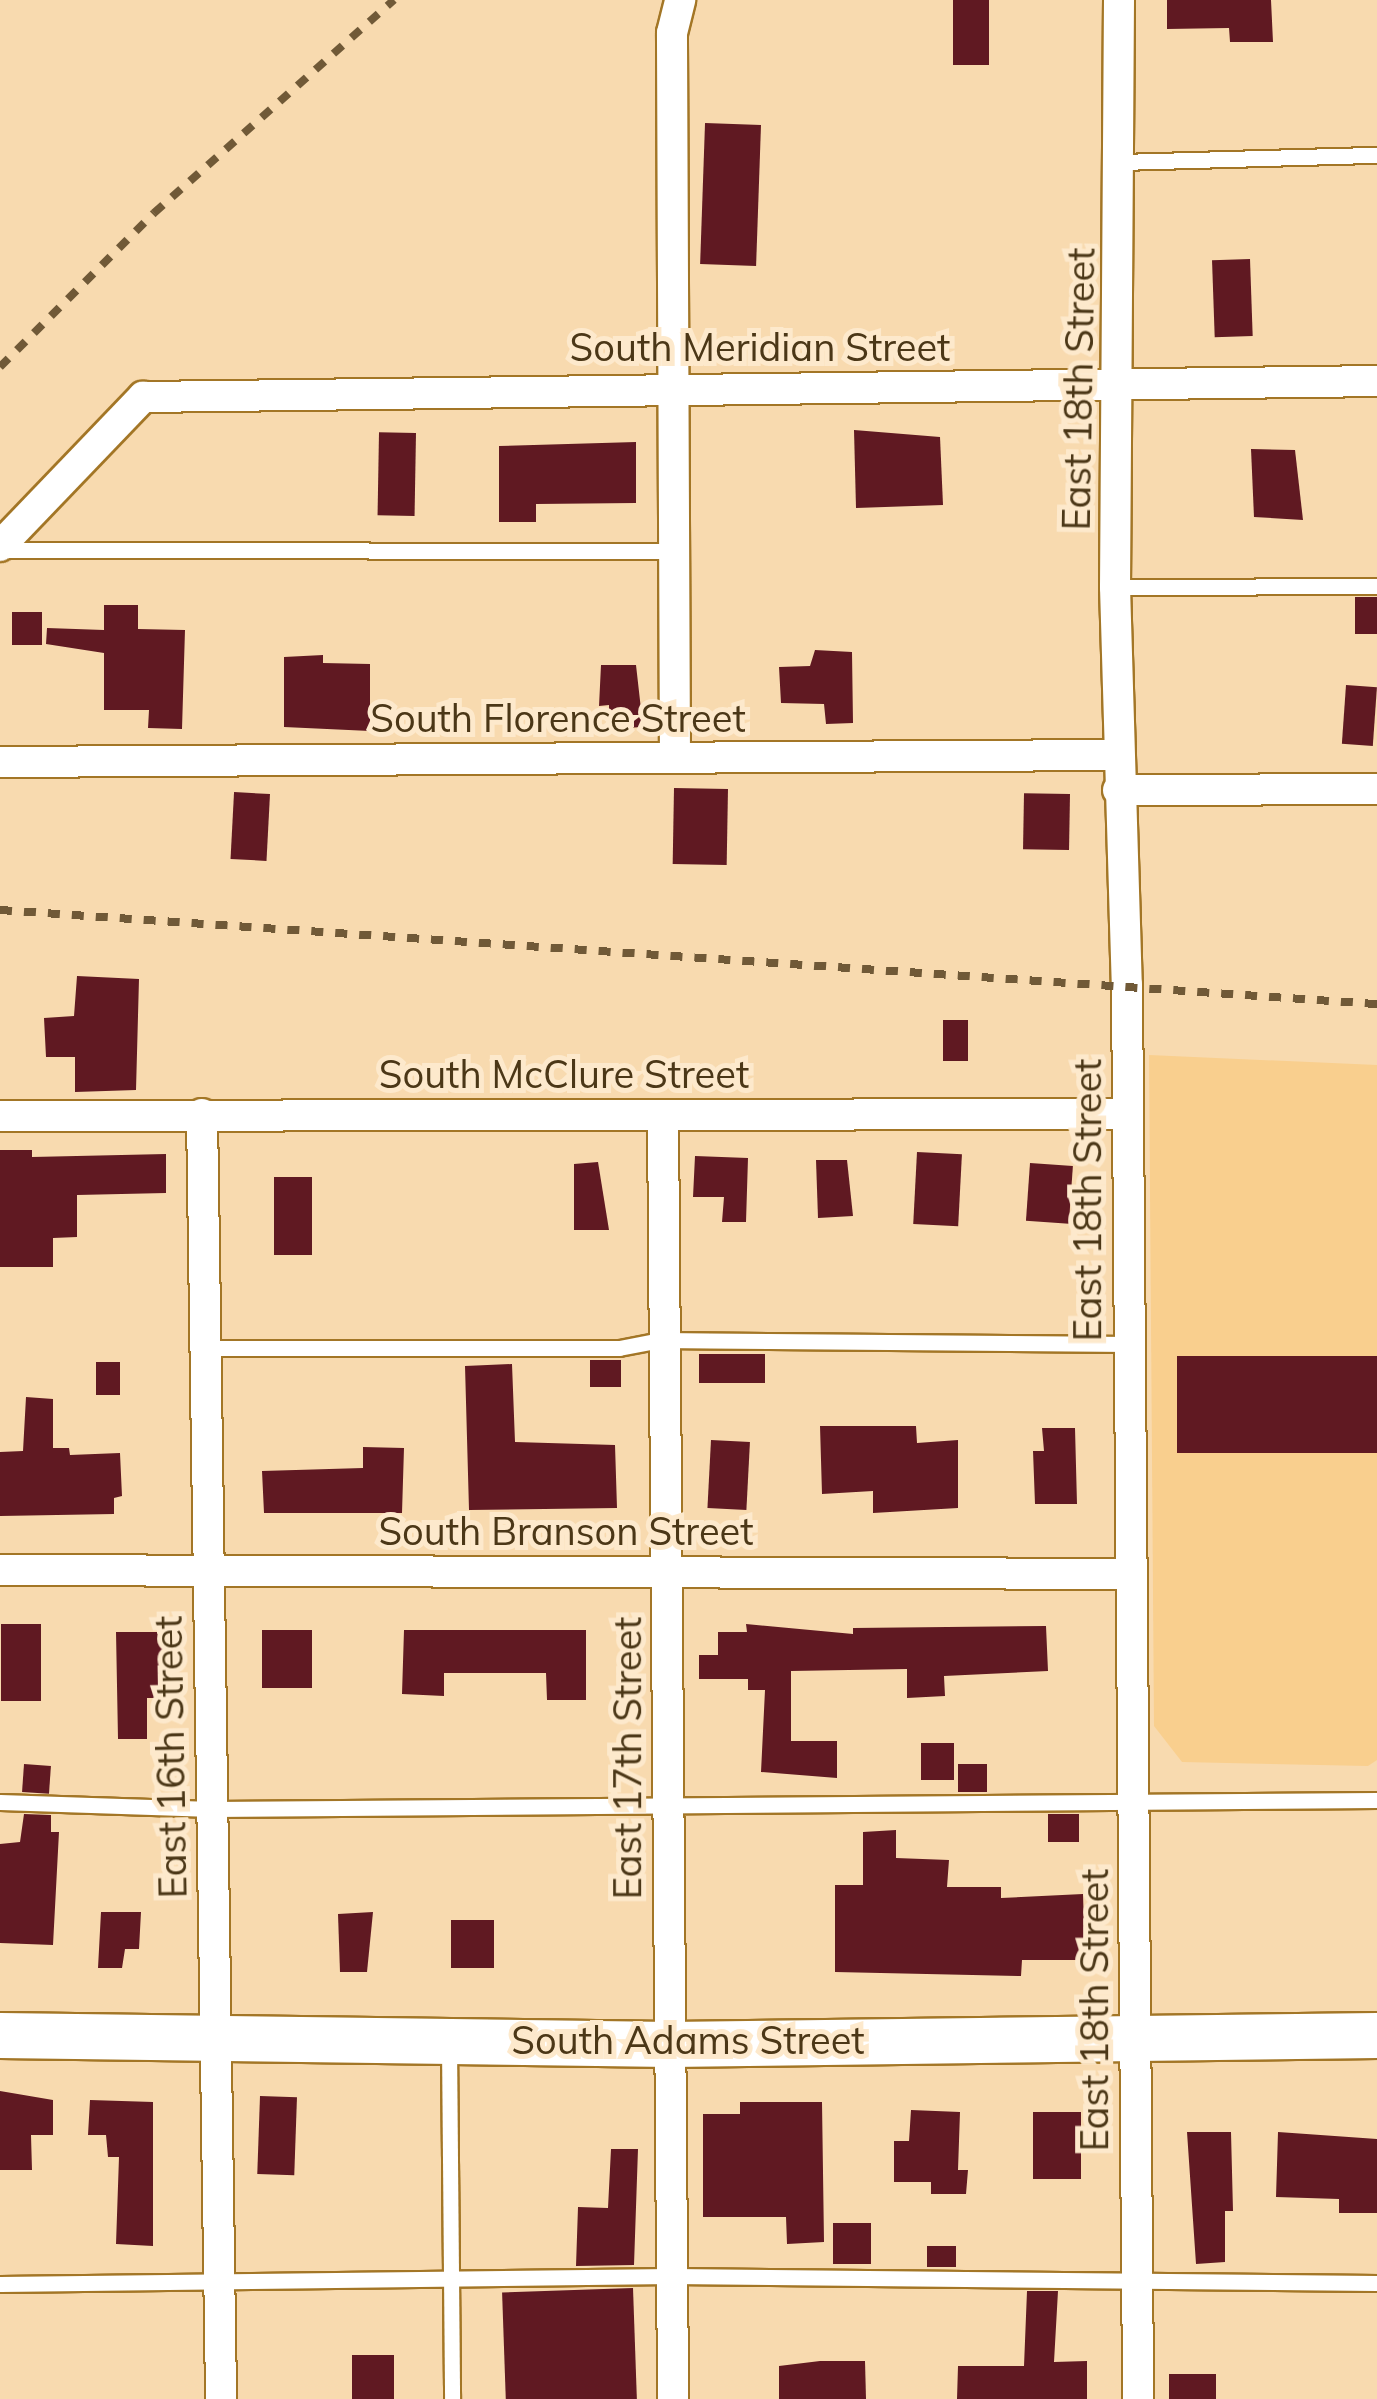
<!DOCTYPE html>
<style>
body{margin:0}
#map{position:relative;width:1377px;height:2399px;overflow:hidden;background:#f8daaf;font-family:Mulish,sans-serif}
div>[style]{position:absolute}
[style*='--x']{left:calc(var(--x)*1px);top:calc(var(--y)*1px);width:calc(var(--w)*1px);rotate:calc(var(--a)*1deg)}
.built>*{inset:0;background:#f9cf8e}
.building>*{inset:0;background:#601922;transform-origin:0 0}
.roads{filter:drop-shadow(2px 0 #a37626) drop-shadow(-2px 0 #a37626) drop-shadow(0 2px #a37626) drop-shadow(0 -2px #a37626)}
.lane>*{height:15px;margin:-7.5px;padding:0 7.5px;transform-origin:7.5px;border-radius:7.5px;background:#fff}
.street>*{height:30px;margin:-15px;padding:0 15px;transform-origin:15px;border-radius:15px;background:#fff}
.secondary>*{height:45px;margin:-22.5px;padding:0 22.5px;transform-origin:22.5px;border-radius:22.5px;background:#fff}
.rail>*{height:8px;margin-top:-4px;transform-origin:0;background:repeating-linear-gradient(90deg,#705937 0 12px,transparent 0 24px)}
span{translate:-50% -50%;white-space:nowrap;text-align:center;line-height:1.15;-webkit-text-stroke:10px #fde9cc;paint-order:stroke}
.street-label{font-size:38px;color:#4b3717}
</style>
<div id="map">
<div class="built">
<div style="clip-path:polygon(1149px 1055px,1377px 1065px,1377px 1760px,1368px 1766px,1182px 1762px,1154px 1726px)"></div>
</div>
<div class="building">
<div style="left:953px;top:0;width:36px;height:65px"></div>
<div style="clip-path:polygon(1167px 0,1271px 0,1273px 42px,1230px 42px,1229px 28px,1167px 29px)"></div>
<div style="left:761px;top:125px;width:141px;height:56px;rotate:92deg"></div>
<div style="left:1250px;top:259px;width:77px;height:38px;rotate:88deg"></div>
<div style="clip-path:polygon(854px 430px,940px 437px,943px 505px,856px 508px)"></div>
<div style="left:416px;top:433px;width:83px;height:37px;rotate:91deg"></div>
<div style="clip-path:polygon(636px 442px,636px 503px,536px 504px,536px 522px,499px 522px,499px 446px)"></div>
<div style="clip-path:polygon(1251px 449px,1295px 450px,1303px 520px,1254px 517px)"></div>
<div style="left:1355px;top:597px;width:22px;height:37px"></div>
<div style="clip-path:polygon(104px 605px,138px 605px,138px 629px,185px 630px,182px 729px,148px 728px,149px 710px,104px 710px,104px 653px,46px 644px,47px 628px,104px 630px)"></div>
<div style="left:42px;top:612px;width:33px;height:30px;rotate:90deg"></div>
<div style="clip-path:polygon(815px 650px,852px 652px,853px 723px,826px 724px,824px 704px,781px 703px,779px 667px,810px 666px)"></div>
<div style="clip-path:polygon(323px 655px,323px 663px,370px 664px,370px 731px,284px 727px,284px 657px)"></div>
<div style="clip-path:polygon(601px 665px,636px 665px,643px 727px,609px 729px,609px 705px,599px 706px)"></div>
<div style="left:1346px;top:685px;width:31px;height:59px;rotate:4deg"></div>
<div style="left:674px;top:788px;width:54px;height:76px;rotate:1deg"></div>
<div style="left:270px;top:794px;width:67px;height:36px;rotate:93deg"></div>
<div style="left:1070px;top:794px;width:56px;height:46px;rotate:91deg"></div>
<div style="clip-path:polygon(77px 976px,139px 979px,136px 1090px,75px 1092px,75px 1057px,46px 1057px,44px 1018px,74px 1016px)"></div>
<div style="left:943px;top:1020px;width:25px;height:41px"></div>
<div style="clip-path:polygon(0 1150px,32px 1150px,32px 1157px,166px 1154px,166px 1193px,77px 1195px,77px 1237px,53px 1238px,53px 1267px,0 1267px)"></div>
<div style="left:917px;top:1152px;width:45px;height:72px;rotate:3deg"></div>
<div style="clip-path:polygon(695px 1156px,748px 1158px,746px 1222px,722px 1222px,724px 1197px,693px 1197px)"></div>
<div style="clip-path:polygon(816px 1160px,847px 1160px,853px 1216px,818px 1218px)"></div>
<div style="clip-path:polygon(598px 1162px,609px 1230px,574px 1230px,574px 1164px)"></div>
<div style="left:1030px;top:1163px;width:43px;height:58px;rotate:4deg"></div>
<div style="left:274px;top:1177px;width:38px;height:78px"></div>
<div style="left:765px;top:1354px;width:29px;height:66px;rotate:90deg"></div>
<div style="left:1177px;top:1356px;width:200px;height:97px"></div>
<div style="left:590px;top:1360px;width:31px;height:27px"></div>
<div style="left:120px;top:1362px;width:33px;height:24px;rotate:90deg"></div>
<div style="clip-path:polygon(512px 1364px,515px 1442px,615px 1445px,617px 1508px,469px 1510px,465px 1366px)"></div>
<div style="clip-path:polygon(26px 1397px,53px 1399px,53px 1448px,69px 1448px,70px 1455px,120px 1453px,122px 1496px,114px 1498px,114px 1514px,0 1516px,0 1452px,23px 1451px)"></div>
<div style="clip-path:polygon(820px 1426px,916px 1426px,917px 1443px,958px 1440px,958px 1508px,873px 1513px,873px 1491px,822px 1494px)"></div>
<div style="clip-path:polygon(1042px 1428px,1075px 1428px,1077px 1504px,1035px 1504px,1033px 1451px,1044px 1451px)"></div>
<div style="left:711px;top:1440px;width:39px;height:68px;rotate:3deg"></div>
<div style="clip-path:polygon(363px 1447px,404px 1448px,402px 1513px,264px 1513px,262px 1471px,363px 1468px)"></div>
<div style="left:1px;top:1624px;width:40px;height:77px"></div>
<div style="clip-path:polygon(746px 1624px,853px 1634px,853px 1628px,1046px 1626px,1048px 1671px,944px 1676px,945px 1696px,907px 1698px,907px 1669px,791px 1671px,791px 1741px,837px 1741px,837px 1778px,761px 1772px,765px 1690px,748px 1690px,748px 1679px,699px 1679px,699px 1655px,718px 1655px,718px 1632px,747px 1632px)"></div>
<div style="left:262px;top:1630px;width:50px;height:58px"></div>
<div style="clip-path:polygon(404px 1630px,586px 1630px,586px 1700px,547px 1700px,546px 1673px,444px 1673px,444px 1696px,402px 1694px)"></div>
<div style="clip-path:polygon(116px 1632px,166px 1632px,168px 1698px,147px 1698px,147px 1739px,118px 1739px)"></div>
<div style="left:954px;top:1743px;width:37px;height:33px;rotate:90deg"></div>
<div style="left:24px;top:1764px;width:27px;height:28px;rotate:4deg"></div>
<div style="left:958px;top:1764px;width:29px;height:28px"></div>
<div style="clip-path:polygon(24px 1814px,51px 1815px,51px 1832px,59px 1832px,53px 1945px,0 1943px,0 1844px,20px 1842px)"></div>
<div style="left:1048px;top:1814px;width:31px;height:28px"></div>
<div style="clip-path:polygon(896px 1830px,896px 1858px,949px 1860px,947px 1887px,1001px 1887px,1001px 1898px,1083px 1894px,1085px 1960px,1022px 1960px,1021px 1976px,835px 1972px,835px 1885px,863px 1885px,863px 1832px)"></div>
<div style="clip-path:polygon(101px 1912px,141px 1912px,139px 1949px,125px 1949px,122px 1968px,98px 1968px)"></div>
<div style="clip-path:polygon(373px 1912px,367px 1972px,340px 1972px,338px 1914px)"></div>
<div style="left:494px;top:1920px;width:48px;height:43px;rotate:90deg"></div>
<div style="clip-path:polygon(0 2091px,53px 2100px,53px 2135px,31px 2135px,32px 2170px,0 2170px)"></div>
<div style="left:260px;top:2096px;width:37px;height:78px;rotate:2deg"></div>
<div style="clip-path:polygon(90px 2100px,153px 2102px,153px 2246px,116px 2244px,119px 2157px,108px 2157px,106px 2135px,88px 2135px)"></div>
<div style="clip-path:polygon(740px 2102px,822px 2102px,824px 2242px,787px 2244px,786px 2217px,703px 2217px,703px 2114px,740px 2114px)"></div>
<div style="clip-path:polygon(911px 2110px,960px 2112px,958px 2170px,968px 2170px,966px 2194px,931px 2194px,931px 2182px,894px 2182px,894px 2141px,909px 2141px)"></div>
<div style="left:1033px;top:2112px;width:48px;height:67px"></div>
<div style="clip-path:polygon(1187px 2132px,1231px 2132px,1233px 2211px,1225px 2211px,1225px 2262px,1196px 2264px)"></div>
<div style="clip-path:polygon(1278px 2132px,1377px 2139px,1377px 2213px,1339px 2213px,1339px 2199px,1276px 2197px)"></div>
<div style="clip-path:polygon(611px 2149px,638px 2149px,634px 2265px,576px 2266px,578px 2207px,608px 2208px)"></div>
<div style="left:833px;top:2223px;width:38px;height:41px"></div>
<div style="left:927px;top:2246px;width:29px;height:21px"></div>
<div style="left:633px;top:2288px;width:111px;height:131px;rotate:88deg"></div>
<div style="clip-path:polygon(1027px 2291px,1058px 2291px,1054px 2362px,1087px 2361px,1087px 2399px,957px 2399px,958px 2366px,1024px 2366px)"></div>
<div style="left:352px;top:2355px;width:42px;height:44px"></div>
<div style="clip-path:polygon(820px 2361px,865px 2361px,866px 2399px,779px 2399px,779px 2366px)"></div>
<div style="left:1169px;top:2374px;width:47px;height:25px"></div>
</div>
<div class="roads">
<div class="lane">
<div style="--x:1120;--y:162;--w:257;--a:-1.6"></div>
<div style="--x:0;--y:550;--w:675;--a:0.08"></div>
<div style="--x:1115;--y:587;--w:262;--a:-0.2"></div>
<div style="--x:205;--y:1348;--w:414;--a:0"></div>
<div style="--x:619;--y:1348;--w:43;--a:-10.8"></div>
<div style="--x:661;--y:1340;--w:469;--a:0.5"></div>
<div style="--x:0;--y:1802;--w:212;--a:1.9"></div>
<div style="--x:212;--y:1809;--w:1165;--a:-0.44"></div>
<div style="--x:449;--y:2044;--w:355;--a:89.5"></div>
<div style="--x:0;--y:2284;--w:672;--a:-0.68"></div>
<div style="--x:672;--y:2276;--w:705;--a:0.57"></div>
</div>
<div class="street">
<div style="--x:1119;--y:0;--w:587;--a:90.39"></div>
<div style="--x:1115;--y:587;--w:398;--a:88.3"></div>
<div style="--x:1127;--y:985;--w:1414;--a:89.55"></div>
<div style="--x:0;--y:546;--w:207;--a:-46.2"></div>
<div style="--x:143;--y:397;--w:1234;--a:-0.74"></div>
<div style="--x:675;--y:758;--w:725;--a:-90.24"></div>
<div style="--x:672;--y:33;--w:34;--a:-76"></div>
<div style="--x:0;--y:762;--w:1117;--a:-0.36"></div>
<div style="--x:1118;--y:790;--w:259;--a:-0.2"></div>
<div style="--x:202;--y:1114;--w:1285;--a:89.15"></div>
<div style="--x:0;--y:1116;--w:1128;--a:-0.1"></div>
<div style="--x:663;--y:1116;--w:1283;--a:89.55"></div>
<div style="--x:0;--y:1570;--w:1131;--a:0.2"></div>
</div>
<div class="secondary">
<div style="--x:0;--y:2035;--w:670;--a:0.77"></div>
<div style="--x:670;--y:2044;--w:707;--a:-0.73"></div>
</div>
</div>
<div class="rail">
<div style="--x:0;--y:367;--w:218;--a:-45"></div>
<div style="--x:154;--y:213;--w:321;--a:-41.6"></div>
<div style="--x:0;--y:910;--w:1380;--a:3.91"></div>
</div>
<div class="street-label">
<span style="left:760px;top:348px">South Meridian Street</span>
<span style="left:1079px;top:389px;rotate:-89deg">East 18th Street</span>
<span style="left:558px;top:719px">South Florence Street</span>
<span style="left:564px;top:1075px">South McClure Street</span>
<span style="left:1088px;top:1200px;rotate:-90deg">East 18th Street</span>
<span style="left:566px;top:1532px">South Branson Street</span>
<span style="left:171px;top:1757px;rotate:-91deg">East 16th Street</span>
<span style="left:628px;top:1758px;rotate:-90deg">East 17th Street</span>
<span style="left:1095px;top:2010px;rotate:-90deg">East 18th Street</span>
<span style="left:688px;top:2041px">South Adams Street</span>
</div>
</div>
